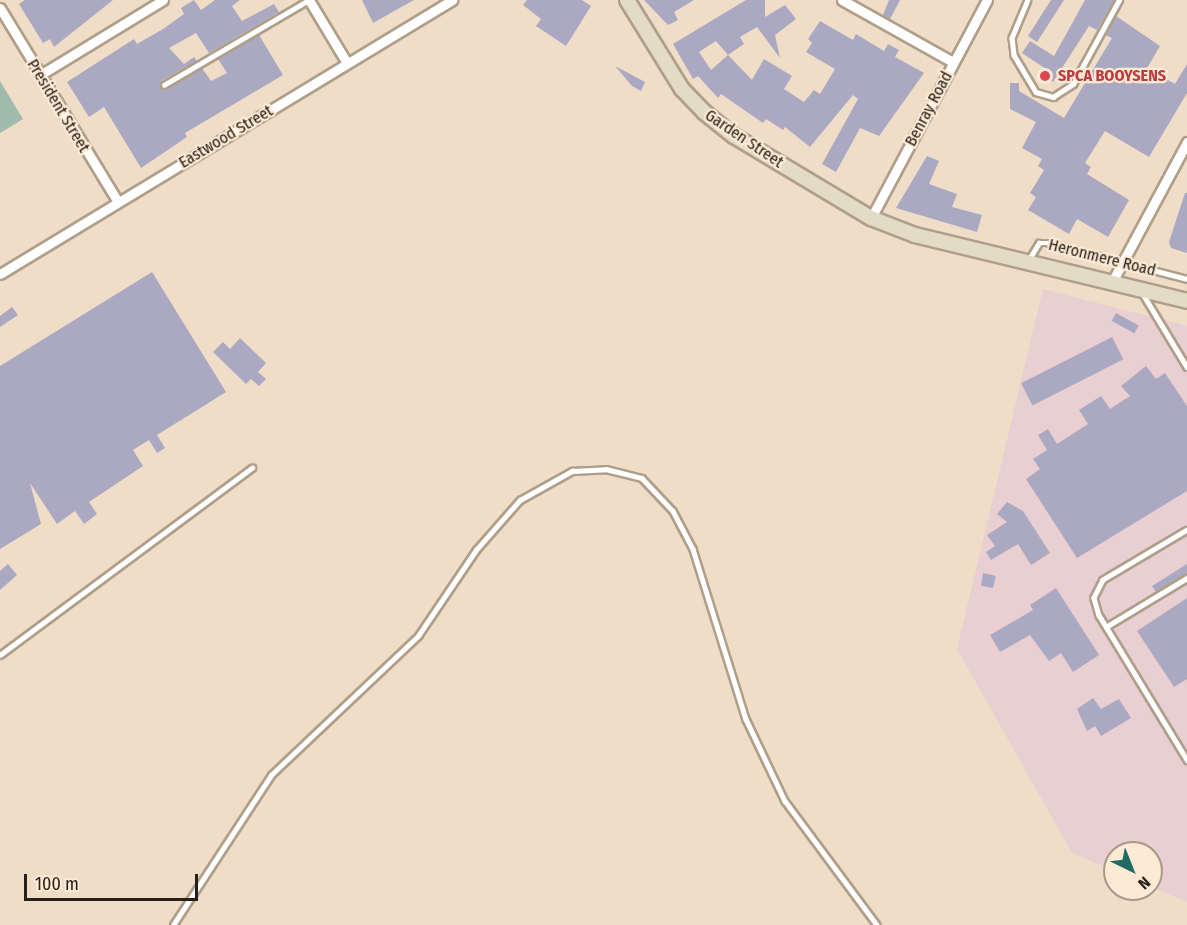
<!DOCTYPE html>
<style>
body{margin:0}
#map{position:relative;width:1187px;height:925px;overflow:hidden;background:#efddc7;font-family:"Fira Sans Condensed",sans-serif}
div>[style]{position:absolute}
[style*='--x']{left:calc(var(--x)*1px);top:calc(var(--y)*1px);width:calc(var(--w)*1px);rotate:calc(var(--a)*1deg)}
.industrial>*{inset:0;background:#e9ced2}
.green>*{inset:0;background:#a0baab}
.building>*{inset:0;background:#aba9c2;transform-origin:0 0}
.roads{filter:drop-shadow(2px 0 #af9f8a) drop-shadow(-2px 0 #af9f8a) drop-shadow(0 2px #af9f8a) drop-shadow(0 -2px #af9f8a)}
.lane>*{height:4.5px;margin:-2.25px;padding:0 2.25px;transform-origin:2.25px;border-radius:2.25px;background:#fff}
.street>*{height:9px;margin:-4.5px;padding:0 4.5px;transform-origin:4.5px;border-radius:4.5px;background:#fff}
.secondary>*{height:14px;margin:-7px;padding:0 7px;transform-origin:7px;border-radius:7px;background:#e3dbc5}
.dots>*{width:16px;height:16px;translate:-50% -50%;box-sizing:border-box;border:3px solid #fcead4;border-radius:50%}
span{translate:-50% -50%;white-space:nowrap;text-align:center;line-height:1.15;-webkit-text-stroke:4.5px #fcead4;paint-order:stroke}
.health-label{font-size:16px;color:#be3a42;font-weight:700}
.left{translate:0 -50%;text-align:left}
.street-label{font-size:16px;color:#272018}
.north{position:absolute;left:1103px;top:841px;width:60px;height:60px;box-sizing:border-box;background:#fcead4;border:2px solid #a79989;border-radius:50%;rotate:137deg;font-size:16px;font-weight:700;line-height:24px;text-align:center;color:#272018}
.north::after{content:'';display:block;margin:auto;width:21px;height:27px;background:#206a65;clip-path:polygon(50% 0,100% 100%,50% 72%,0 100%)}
.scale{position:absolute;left:24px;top:874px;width:174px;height:27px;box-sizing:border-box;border:3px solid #272018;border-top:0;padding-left:8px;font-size:18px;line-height:21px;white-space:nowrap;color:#272018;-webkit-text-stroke:4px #fcead4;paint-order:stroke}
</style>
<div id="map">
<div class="industrial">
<div style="clip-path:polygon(1043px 289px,1187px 326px,1187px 902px,1151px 887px,1151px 853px,1115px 853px,1115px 871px,1072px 853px,957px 649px)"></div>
</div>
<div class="green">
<div style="clip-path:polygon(0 81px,23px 119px,0 133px)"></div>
</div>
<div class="building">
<div style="clip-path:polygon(25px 0,113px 0,54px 47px,50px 39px,43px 43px,19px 4px)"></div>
<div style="clip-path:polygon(194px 0,201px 10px,215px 0,240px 0,232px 6px,242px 21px,274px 4px,279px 12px,209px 53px,196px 33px,169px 48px,184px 64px,194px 57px,197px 61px,161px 81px,161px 89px,202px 68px,211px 81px,227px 73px,218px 59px,259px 35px,283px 75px,185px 133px,187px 137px,141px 168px,104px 107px,89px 117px,67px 82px,134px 39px,137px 44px,163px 29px,184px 14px,181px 8px)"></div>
<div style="clip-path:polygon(362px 0,414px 0,373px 23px)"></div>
<div style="clip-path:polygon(527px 0,582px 0,591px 6px,566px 46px,536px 26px,541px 19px,523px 5px)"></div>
<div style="clip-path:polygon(644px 0,694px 0,674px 12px,678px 20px,668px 25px)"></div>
<div style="clip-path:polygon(evenodd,746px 0,765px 0,765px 17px,785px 5px,796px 19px,775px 35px,780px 58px,757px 27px,740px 37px,744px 44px,728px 55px,752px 80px,764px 59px,792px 76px,784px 89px,804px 102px,814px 90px,820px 94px,835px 69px,806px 52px,812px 43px,808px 39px,820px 21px,853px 40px,856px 34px,884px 51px,888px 44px,899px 50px,895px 57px,924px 73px,879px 136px,860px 128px,836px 172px,822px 164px,858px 99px,853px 95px,810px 147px,785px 127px,783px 130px,766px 119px,763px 123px,721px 94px,718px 98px,698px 76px,693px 79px,673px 44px,746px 0,716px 41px,728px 55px,711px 70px,699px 52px,716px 41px)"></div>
<div style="clip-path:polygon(889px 0,900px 0,890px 19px,883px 15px)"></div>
<div style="clip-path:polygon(1051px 0,1064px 0,1037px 42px,1028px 36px)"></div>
<div style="clip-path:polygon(1085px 0,1114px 0,1097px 30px,1089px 26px,1053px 82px,1042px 75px,1046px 69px,1022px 53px,1030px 41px,1054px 56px)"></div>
<div style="clip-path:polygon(1116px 16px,1160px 46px,1147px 68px,1175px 84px,1187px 64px,1187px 93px,1149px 157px,1105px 131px,1085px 163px,1091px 167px,1087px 174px,1129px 200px,1108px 237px,1077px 219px,1069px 234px,1028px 210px,1036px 197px,1030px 193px,1044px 170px,1038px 166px,1042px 159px,1022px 148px,1036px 122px,1010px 109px,1010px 83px,1019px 83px,1019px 91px,1064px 118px,1112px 38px,1105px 35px)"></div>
<div style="clip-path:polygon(615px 66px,645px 82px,641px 91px,632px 86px)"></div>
<div style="clip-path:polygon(927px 156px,939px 161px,929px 184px,957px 194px,952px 207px,982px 215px,977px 232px,896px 208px)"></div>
<div style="clip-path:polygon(1185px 193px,1187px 193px,1187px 253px,1171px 248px,1169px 242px)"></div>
<div style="clip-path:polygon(152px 272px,226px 392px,157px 435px,165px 448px,157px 453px,149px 440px,133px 450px,143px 466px,89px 502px,97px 514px,84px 524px,75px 511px,57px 524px,30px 483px,41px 524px,0 549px,0 366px)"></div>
<div style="clip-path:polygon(12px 307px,18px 315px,0 327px,0 316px)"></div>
<div style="left:1116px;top:313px;width:26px;height:9px;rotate:29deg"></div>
<div style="left:1112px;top:337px;width:25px;height:102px;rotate:63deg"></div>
<div style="clip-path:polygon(240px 338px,266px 363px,258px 372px,266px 379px,259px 386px,251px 379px,246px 384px,213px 352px,223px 342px,230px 349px)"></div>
<div style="clip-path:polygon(1146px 366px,1156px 379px,1165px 373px,1187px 406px,1187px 491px,1077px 558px,1026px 479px,1040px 469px,1033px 459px,1047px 450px,1038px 435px,1048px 429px,1057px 444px,1088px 424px,1079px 410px,1101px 396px,1110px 409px,1130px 396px,1121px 386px)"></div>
<div style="clip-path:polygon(1007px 502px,1023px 511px,1050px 553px,1031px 565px,1018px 544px,991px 560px,986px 552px,995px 546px,987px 535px,1007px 522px,997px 514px)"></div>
<div style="clip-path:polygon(8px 564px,17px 575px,0 590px,0 571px)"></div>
<div style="clip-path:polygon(1187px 564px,1187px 574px,1156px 592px,1152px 586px)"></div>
<div style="clip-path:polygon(983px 573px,996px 576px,993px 588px,981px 586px)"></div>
<div style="clip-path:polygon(1056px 588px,1099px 655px,1073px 672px,1061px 653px,1049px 661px,1030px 635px,1000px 652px,990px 635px,1033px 610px,1030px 605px)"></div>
<div style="clip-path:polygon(1187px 598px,1187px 679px,1174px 687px,1137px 631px)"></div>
<div style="clip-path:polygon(1093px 698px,1101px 709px,1119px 699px,1131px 718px,1101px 736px,1095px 726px,1087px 731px,1077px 709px)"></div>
</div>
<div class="roads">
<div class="lane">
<div style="--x:1028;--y:0;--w:41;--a:112.8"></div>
<div style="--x:1012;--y:38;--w:17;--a:83"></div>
<div style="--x:1014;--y:55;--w:43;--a:59.3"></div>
<div style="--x:1036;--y:92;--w:18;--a:16"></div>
<div style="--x:1053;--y:97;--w:24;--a:-33"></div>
<div style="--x:1073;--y:84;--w:96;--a:-61.3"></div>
<div style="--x:164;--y:85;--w:168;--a:-30.4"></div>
<div style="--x:1028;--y:261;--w:21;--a:-59"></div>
<div style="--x:1039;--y:243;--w:10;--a:0"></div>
<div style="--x:1049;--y:243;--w:143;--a:14.6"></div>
<div style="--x:1143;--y:294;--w:85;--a:58.9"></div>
<div style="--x:1187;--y:530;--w:98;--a:149.2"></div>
<div style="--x:1103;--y:580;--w:20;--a:117"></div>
<div style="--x:1094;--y:598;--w:18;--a:74"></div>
<div style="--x:1099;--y:615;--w:170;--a:58.7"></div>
<div style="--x:1106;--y:627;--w:95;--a:-31.2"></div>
<div style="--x:0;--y:655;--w:314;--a:-36.6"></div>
<div style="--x:173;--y:925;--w:179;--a:-56.8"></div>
<div style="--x:271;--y:775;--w:202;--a:-43.4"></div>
<div style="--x:418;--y:636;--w:104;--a:-56"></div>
<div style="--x:476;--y:550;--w:67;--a:-48.7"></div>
<div style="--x:520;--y:500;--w:60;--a:-29.1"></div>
<div style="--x:572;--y:471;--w:34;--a:-3"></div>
<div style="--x:606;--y:469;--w:37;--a:14"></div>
<div style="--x:642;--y:478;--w:45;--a:46.8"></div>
<div style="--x:673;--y:511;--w:43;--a:62.2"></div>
<div style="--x:693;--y:549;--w:178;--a:72.7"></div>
<div style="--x:746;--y:719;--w:91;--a:64.6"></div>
<div style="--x:785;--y:801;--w:154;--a:53.4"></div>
</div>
<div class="street">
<div style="--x:309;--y:0;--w:74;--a:58.9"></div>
<div style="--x:842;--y:0;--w:127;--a:29.2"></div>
<div style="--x:0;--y:8;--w:227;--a:58.7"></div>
<div style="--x:40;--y:75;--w:144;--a:-31.4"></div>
<div style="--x:871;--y:218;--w:247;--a:-62"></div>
<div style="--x:0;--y:274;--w:529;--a:-31.22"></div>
<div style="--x:1112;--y:282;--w:159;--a:-61.8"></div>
</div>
<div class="secondary">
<div style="--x:627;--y:0;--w:105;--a:58.3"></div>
<div style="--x:682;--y:89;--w:32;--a:46"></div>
<div style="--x:704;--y:112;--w:38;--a:39"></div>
<div style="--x:734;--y:136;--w:160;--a:30.9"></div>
<div style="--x:871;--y:218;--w:47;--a:21.1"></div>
<div style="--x:915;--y:235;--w:280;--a:13.6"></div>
</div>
</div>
<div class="dots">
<div style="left:1045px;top:76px;background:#e0444e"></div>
</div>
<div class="health-label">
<span class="left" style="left:1058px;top:76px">SPCA BOOYSENS</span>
</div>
<div class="street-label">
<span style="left:58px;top:106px;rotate:59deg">President Street</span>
<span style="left:929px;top:109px;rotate:-62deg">Benray Road</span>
<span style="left:226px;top:137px;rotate:-31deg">Eastwood Street</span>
<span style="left:744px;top:139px;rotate:34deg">Garden Street</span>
<span style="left:1102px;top:258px;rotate:14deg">Heronmere Road</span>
</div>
<div class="north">N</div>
<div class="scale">100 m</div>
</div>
